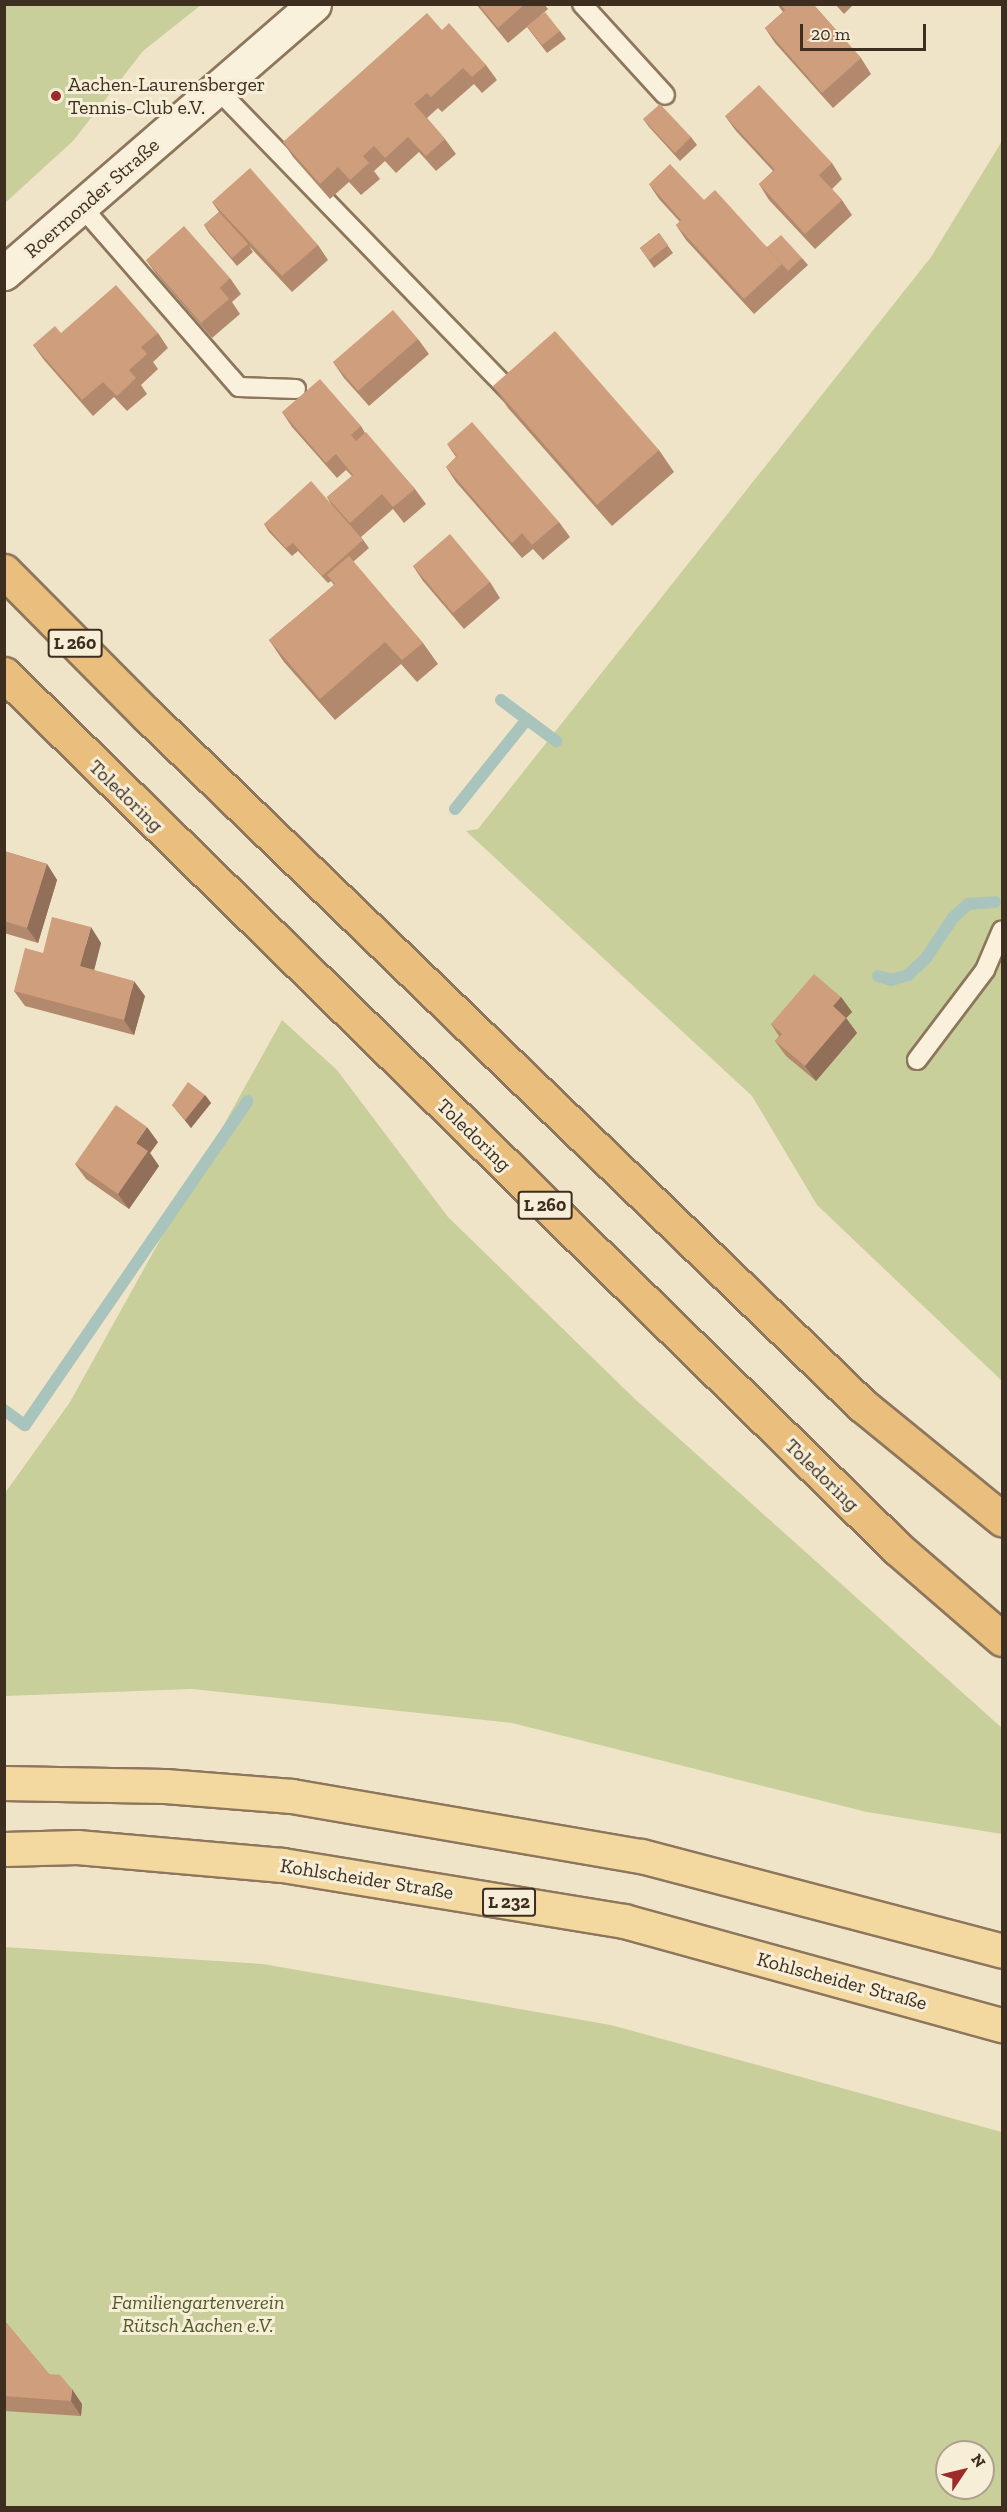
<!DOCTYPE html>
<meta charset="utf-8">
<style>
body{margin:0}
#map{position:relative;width:1007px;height:2512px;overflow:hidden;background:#f0e4c8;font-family:"Zilla Slab",serif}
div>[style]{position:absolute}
.green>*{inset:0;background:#c9cf9b}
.stream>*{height:12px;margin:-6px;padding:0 6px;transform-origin:6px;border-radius:6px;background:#a9c4bc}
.roads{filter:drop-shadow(2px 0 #8d765c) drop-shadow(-2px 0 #8d765c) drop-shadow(0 2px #8d765c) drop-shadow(0 -2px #8d765c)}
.service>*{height:18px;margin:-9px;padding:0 9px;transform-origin:9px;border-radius:9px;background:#faf1dc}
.secondary>*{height:33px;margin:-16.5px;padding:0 16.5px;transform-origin:16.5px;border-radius:16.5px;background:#faf1dc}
.primary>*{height:33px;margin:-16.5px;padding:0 16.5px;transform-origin:16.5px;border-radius:16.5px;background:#f3d9a0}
.trunk>*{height:33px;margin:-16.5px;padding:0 16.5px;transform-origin:16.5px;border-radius:16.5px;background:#eabe7c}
.wall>*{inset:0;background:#b2896c}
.shaded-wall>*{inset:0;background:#916f58}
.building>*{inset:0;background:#cf9f7d}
.dots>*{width:16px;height:16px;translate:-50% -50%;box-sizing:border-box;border:3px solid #f7eed8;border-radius:50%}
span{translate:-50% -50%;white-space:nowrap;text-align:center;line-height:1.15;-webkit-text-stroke:6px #f7eed8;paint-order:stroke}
.shield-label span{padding:2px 4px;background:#f7eed8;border:2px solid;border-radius:4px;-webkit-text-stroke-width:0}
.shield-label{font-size:18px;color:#3d2e20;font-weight:700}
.poi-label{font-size:20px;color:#3d2e20}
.left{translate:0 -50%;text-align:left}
.street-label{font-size:20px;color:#3d2e20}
.park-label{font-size:20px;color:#4d5a26;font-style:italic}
.frame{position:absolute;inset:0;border:6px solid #3d2e20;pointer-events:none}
.north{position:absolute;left:935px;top:2440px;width:60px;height:60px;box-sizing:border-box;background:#f7eed8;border:2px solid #ada18e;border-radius:50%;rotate:55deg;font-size:16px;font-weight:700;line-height:24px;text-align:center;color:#3d2e20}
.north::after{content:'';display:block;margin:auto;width:21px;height:27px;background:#9e2a2b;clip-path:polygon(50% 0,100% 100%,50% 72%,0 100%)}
.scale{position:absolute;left:800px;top:24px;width:126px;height:27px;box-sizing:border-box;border:3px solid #3d2e20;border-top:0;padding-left:8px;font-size:18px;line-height:21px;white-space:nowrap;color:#3d2e20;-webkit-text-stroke:4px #f7eed8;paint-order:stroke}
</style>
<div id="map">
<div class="green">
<i style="clip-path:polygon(4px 5px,201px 5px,143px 51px,73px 141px,5px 203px)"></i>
<i style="clip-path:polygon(1002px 141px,1002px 1381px,817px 1205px,752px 1096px,466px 831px,478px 829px,931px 257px)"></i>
<i style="clip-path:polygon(282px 1020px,337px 1070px,448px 1217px,636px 1400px,1002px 1728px,1002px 1834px,867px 1812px,512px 1723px,192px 1689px,5px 1696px,5px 1493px,70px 1402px)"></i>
<i style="clip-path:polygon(evenodd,4px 1947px,263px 1964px,611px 2025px,1002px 2132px,1002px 2507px,5px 2507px,4px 1947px,947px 2452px,983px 2452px,983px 2488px,947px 2488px,947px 2452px)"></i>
</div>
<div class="stream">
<i style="left:501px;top:700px;width:69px;rotate:36.7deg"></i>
<i style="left:455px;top:809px;width:115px;rotate:-51.3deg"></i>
<i style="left:878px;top:976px;width:14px;rotate:17deg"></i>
<i style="left:891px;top:980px;width:18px;rotate:-16deg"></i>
<i style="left:908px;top:975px;width:25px;rotate:-43deg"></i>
<i style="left:926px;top:958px;width:48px;rotate:-56deg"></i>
<i style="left:953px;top:918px;width:21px;rotate:-43deg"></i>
<i style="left:968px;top:904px;width:27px;rotate:-4deg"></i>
<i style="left:4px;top:1410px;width:26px;rotate:36deg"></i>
<i style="left:25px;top:1425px;width:393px;rotate:-55.5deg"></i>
</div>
<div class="roads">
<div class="service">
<i style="left:582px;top:4px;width:123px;rotate:47.6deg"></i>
<i style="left:218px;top:90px;width:424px;rotate:45.9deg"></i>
<i style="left:81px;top:206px;width:240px;rotate:48.9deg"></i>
<i style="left:239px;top:387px;width:57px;rotate:2deg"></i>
<i style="left:917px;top:1060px;width:113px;rotate:-52.9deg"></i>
<i style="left:985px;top:970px;width:43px;rotate:-67deg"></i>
</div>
<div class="secondary">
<i style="left:4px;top:273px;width:410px;rotate:-40.9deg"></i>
</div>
<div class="primary">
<i style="left:4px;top:1783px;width:161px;rotate:1.1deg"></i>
<i style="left:165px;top:1786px;width:127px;rotate:4.5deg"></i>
<i style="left:292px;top:1796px;width:354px;rotate:9.8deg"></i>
<i style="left:641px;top:1856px;width:373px;rotate:14.7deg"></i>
<i style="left:4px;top:1849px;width:73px;rotate:-1.6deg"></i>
<i style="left:77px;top:1847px;width:206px;rotate:5deg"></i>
<i style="left:282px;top:1865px;width:347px;rotate:9.3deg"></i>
<i style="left:624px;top:1921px;width:392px;rotate:15.4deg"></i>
</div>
<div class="trunk">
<i style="left:4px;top:571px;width:202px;rotate:45.2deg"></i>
<i style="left:146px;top:714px;width:995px;rotate:43.98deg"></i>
<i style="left:862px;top:1405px;width:181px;rotate:39.2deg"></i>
<i style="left:4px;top:674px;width:1250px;rotate:44.38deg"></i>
<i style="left:897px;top:1548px;width:139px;rotate:40.9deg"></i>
</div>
</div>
<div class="wall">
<i style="clip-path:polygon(476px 4px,544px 4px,548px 9px,540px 16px,560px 31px,566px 39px,547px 53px,527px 27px,508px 43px)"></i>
<i style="clip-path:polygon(777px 4px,813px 4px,861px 58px,871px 74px,833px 108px,775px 43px,765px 28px,783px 12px)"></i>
<i style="clip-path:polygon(835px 4px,854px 4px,844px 14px)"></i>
<i style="clip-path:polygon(442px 30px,486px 65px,497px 80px,482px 93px,474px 84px,442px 112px,438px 108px,427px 118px,445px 139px,456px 154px,436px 171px,419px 152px,396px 173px,385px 161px,374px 171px,380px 179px,361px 195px,349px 182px,330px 199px,293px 157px,283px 142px)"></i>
<i style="clip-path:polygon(725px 116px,832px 163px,842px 179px,832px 189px,842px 200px,852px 215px,815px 249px,769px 200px,759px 184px,773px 171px,736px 131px)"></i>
<i style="clip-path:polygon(643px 119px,691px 137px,697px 145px,680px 161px,649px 127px)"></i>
<i style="clip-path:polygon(649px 184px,704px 200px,767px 247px,802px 258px,808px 265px,754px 314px,686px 240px,676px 225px,680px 222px,659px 199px)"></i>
<i style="clip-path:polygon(212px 202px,318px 245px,328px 260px,292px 292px,249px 246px,253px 252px,237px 266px,209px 233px,204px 225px,219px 212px)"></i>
<i style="clip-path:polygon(659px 233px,673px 253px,654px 268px,640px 248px)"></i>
<i style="clip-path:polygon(146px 260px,230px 278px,241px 294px,232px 302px,240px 314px,212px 338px,157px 275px)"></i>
<i style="clip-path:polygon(61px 333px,158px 333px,168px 348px,153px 362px,158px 369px,141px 385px,147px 394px,127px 411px,114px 397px,93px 416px,44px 360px,33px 345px)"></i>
<i style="clip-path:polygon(418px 339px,429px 354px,369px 406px,344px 378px,333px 362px)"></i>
<i style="clip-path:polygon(493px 386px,659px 450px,674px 472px,612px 526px,508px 408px)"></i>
<i style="clip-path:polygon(282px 412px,361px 426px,365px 433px,415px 489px,426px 504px,404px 523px,393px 509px,361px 537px,369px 548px,353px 562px,423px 643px,438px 664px,417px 682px,401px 664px,335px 720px,284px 662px,269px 640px,334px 585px,331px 581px,328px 583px,298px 551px,292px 556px,269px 532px,264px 524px,331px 504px,327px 497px,352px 476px,346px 470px,337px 478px,292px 427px)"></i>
<i style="clip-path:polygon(447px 444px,559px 522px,570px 537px,543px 560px,533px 549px,522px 558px,456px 482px,446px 467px,456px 457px)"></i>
<i style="clip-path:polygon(413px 566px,490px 582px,500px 598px,464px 629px,423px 581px)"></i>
<i style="clip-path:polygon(4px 851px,47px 864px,57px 880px,38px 943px,4px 933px)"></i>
<i style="clip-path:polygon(101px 943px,94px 970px,145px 996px,134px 1035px,25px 1006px,14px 991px,43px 953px)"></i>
<i style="clip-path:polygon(841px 997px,852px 1012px,846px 1018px,857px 1033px,816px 1081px,786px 1056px,775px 1041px,779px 1036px,771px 1024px)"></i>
<i style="clip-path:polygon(205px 1095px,211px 1103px,191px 1128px,172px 1105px)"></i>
<i style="clip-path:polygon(158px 1142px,150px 1153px,159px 1166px,129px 1209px,86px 1179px,75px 1164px)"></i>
<i style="clip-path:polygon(4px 2320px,49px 2374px,82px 2404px,81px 2416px,4px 2411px)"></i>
</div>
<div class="shaded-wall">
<i style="clip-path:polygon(47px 864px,57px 880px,38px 943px,27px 928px)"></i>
<i style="clip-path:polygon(91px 927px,101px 943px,91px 982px,80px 966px)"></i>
<i style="clip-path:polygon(134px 981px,145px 996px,134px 1035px,124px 1020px)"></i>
<i style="clip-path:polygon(841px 997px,852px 1012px,846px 1018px,857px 1033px,816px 1081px,805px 1066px,833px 1006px)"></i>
<i style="clip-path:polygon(205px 1095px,211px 1103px,191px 1128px,185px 1120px)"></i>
<i style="clip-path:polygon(147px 1127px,158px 1142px,150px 1153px,159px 1166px,129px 1209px,118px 1194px,136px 1143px)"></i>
<i style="clip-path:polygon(72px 2389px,82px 2404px,81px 2416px,71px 2401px)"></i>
</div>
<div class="building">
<i style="clip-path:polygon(478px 4px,525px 4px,498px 28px)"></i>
<i style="clip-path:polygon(780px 4px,813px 4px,861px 58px,822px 93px,765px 28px,785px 10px)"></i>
<i style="clip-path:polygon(545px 12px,560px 31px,542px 45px,527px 26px)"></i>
<i style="clip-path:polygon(427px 13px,442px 30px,449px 23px,486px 65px,472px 77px,463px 68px,431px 97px,427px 93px,414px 104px,445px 139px,426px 156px,408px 137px,385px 158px,374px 146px,363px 156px,369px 163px,350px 180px,338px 167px,320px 184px,283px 142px)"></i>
<i style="clip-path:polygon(759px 85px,832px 163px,819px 175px,842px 200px,805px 234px,759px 184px,775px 170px,725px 116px)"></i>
<i style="clip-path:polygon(660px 104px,691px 137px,675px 153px,643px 119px)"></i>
<i style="clip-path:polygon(670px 164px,704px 200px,715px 190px,782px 264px,744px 299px,676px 225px,681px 220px,649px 184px)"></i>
<i style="clip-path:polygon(250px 168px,318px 245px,282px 276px,212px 202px)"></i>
<i style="clip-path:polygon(219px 212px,248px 244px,232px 258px,204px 225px)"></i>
<i style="clip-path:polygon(184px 226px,230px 278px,220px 288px,229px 299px,201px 323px,146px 260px)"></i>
<i style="clip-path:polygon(659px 233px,668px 245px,649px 260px,640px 248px)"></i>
<i style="clip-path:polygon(781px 235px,802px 258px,788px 271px,782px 264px,767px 247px)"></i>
<i style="clip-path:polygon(116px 285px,158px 333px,141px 347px,147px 354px,129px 370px,136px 378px,117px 396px,103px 382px,82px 400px,33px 345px,55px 326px,61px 333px)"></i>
<i style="clip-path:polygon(393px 310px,418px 339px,358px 391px,333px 362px)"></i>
<i style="clip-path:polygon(555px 331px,659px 450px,597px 505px,493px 386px)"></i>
<i style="clip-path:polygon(320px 379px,361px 426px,351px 435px,356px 441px,366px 432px,415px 489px,393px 507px,382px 494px,350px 523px,327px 497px,353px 475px,336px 454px,326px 463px,282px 412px)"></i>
<i style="clip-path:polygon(472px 422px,559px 522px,532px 545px,522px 533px,512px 543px,446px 467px,457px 456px,447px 444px)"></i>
<i style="clip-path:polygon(311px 481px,363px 540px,322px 576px,293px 543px,286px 548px,264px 524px)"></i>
<i style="clip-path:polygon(450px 534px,490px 582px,453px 613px,413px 566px)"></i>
<i style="clip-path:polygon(349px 556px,423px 643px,402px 660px,385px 642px,320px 699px,269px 640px,335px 584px,327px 575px)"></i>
<i style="clip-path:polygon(4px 851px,47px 864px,27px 928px,4px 921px)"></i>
<i style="clip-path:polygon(52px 917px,91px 927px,80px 966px,134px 981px,124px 1020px,14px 991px,25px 948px,43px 953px)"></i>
<i style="clip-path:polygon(814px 974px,841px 997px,833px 1006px,846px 1018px,805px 1066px,775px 1041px,782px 1034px,771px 1024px)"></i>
<i style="clip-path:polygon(188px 1082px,205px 1095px,185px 1120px,172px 1105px)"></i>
<i style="clip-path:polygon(116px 1105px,147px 1127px,136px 1143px,148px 1151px,118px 1194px,75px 1164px)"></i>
<i style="clip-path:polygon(4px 2320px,49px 2374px,60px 2375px,72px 2389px,71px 2401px,4px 2396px)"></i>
</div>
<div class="dots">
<i style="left:56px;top:96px;background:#9e2a2b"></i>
</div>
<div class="shield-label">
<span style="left:75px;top:643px">L 260</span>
<span style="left:545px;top:1205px">L 260</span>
<span style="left:509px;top:1902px">L 232</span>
</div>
<div class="poi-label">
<span class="left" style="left:68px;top:96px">Aachen-Laurensberger<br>Tennis-Club e.V.</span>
</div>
<div class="street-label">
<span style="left:92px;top:198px;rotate:-41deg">Roermonder Straße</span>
<span style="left:126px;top:796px;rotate:44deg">Toledoring</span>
<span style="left:474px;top:1135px;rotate:44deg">Toledoring</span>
<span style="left:822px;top:1475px;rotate:44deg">Toledoring</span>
<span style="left:367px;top:1879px;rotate:9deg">Kohlscheider Straße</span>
<span style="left:842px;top:1981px;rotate:15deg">Kohlscheider Straße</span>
</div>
<div class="park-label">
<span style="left:198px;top:2314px">Familiengartenverein<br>Rütsch Aachen e.V.</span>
</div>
<div class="frame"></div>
<div class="north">N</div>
<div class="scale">20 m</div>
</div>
